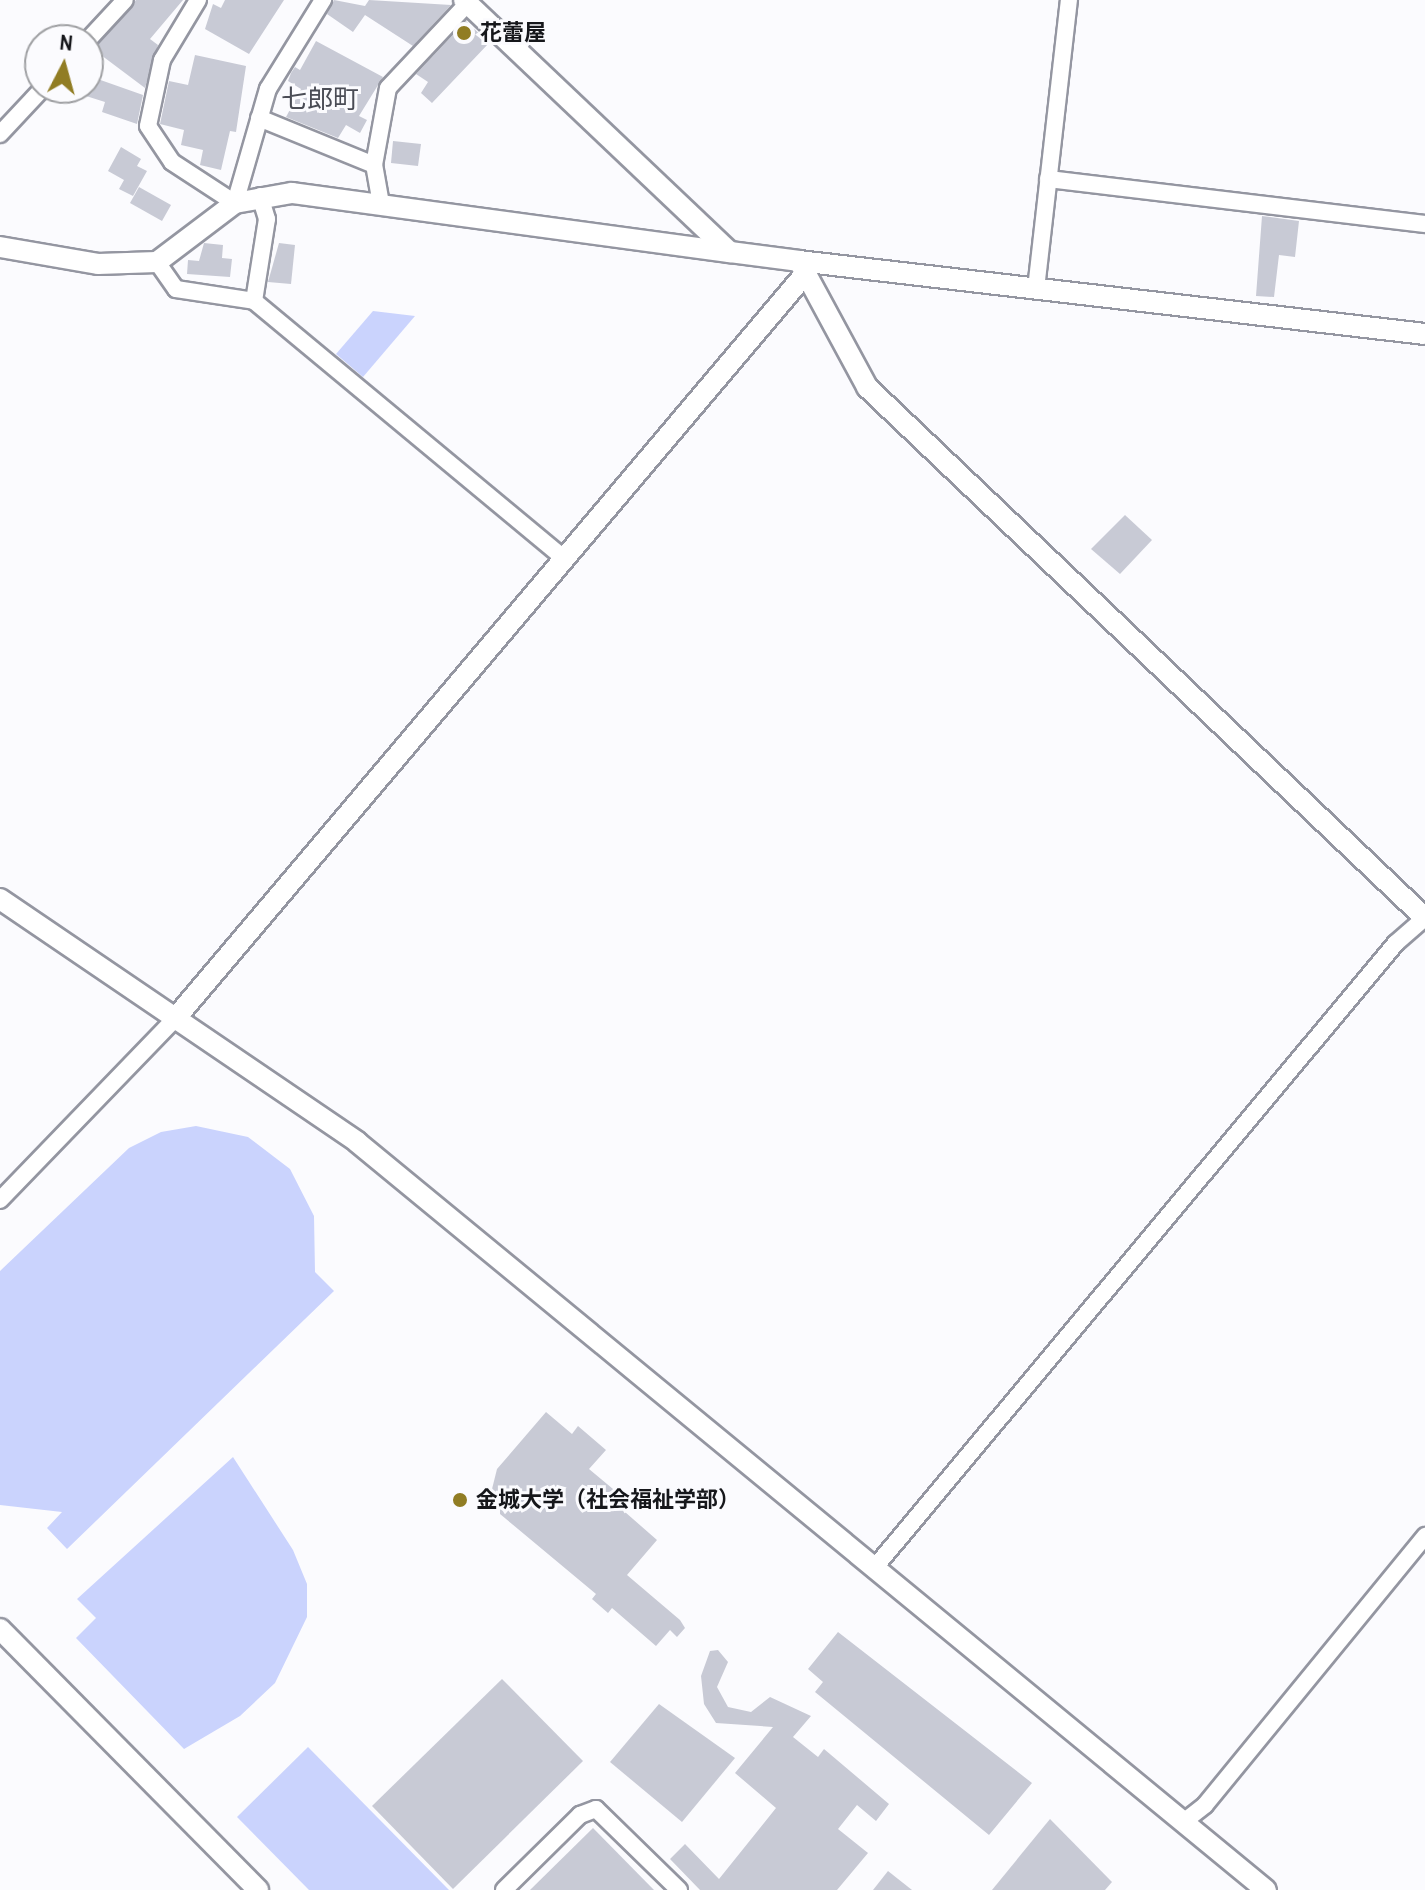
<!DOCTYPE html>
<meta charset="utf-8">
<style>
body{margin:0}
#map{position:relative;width:1425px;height:1890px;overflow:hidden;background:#fbfbfe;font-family:"Archivo Narrow","Noto Sans JP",sans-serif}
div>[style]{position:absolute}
.green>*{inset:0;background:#cad3fd}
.building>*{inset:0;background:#c8cad5}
.roads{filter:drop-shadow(2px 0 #9496a1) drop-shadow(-2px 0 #9496a1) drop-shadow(0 2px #9496a1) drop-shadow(0 -2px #9496a1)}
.minor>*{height:16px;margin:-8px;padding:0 8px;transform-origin:8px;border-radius:8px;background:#fff}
.tertiary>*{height:20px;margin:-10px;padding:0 10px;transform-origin:10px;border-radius:10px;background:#fff}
.dots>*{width:22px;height:22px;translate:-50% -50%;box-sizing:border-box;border:4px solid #fbfbfe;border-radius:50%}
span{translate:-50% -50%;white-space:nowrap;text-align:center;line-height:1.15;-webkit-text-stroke:6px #fbfbfe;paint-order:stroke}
.poi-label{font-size:22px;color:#16171b;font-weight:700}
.left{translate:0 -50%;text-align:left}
.quarter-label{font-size:26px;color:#4a4c55}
.north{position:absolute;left:24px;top:24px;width:80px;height:80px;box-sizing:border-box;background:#fbfbfe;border:2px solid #9fa0a3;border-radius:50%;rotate:6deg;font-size:22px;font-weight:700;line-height:32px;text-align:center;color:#16171b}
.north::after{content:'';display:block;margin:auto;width:28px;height:36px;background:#917d24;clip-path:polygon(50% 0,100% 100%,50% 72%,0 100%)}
</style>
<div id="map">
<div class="green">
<i style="clip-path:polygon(373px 311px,415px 316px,363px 377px,336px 354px)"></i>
<i style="clip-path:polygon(196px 1126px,248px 1137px,290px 1169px,314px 1216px,315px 1272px,334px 1291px,67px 1549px,47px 1528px,62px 1512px,0 1505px,0 1271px,129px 1148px,161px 1132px)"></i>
<i style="clip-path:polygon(233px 1457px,293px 1550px,307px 1584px,307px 1617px,275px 1683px,240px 1716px,184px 1749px,76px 1638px,96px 1618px,77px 1599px)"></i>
<i style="clip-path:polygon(308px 1747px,449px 1890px,309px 1890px,237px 1817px)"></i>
</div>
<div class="building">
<i style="clip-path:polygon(136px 0,183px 0,150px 39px,158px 45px,145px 88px,93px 49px)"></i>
<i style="clip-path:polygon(225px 0,284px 0,249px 54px,205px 29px,213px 4px,221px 8px)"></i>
<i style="clip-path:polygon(334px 0,365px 6px,369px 0,451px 5px,413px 46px,365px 15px,353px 32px,327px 14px)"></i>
<i style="clip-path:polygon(466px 21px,489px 43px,432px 103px,421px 93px,428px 82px,416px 74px)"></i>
<i style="clip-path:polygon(316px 41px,383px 77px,359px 116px,367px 120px,360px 133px,346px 125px,338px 138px,286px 117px,301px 89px,288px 81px,291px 73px,295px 67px,300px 70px)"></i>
<i style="clip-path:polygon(195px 55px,246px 66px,236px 132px,230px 131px,221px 170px,200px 165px,203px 150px,181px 145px,184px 130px,160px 124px,169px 81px,188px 85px)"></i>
<i style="clip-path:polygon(92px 77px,143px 95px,137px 124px,102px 112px,105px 102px,86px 96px)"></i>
<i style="clip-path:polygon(393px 141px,421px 144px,418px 166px,391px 163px)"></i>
<i style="clip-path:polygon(121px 147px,141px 159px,137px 166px,147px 171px,133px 196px,119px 189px,124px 180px,108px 171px)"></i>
<i style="clip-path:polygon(139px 187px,171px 205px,162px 221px,130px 203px)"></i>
<i style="clip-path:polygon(1262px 216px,1299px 221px,1295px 257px,1279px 255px,1274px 297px,1256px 296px)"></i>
<i style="clip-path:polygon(204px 243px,223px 245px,222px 258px,232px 259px,230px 277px,187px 274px,188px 260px,199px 261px)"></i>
<i style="clip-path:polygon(279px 243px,295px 245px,291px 284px,268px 282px)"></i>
<i style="clip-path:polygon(1125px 515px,1152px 540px,1120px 574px,1091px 549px)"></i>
<i style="clip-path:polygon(546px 1412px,572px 1434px,578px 1426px,606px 1450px,589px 1469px,631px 1504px,625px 1512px,657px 1540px,627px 1575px,680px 1620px,685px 1628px,677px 1637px,670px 1630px,656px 1646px,612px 1608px,608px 1613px,592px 1599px,596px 1594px,500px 1514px,500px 1502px,490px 1497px,497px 1469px)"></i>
<i style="clip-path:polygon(838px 1632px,1032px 1783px,989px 1835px,815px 1692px,823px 1682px,808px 1669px)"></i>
<i style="clip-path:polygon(718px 1650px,728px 1662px,717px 1687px,728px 1707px,751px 1712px,770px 1697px,811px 1716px,793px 1737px,818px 1757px,824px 1749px,889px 1804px,876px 1821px,857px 1805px,838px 1829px,868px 1853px,837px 1890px,700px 1890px,670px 1859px,685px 1844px,719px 1879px,776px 1808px,735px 1773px,773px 1727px,716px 1723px,704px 1704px,701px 1676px,710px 1651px)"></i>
<i style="clip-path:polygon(502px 1679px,583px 1761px,453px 1889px,372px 1806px)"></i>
<i style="clip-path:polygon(659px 1704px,735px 1758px,682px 1822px,610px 1762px)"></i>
<i style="clip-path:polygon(1050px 1819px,1112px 1882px,1105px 1890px,992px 1890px)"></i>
<i style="clip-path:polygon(593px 1828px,654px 1890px,530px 1890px)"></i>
<i style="clip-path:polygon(888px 1871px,912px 1890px,873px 1890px)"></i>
</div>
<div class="roads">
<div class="minor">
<i style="left:198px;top:0;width:70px;rotate:121deg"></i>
<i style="left:162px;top:60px;width:67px;rotate:102deg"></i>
<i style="left:148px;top:126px;width:43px;rotate:56.3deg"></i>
<i style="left:172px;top:162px;width:75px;rotate:33.1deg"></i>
<i style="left:235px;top:203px;width:119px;rotate:-73.9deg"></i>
<i style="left:268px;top:89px;width:105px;rotate:-58.3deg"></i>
<i style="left:88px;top:40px;width:54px;rotate:-47.2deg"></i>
<i style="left:259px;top:118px;width:124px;rotate:22.2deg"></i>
<i style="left:0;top:134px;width:63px;rotate:-46.9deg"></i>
<i style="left:1048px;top:179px;width:380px;rotate:6.8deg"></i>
<i style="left:381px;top:204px;width:40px;rotate:-100deg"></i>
<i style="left:374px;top:165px;width:78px;rotate:-79.7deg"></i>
<i style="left:388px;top:88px;width:117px;rotate:-46.7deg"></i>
<i style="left:157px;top:262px;width:33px;rotate:55deg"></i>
<i style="left:176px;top:289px;width:79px;rotate:8.7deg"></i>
<i style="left:254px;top:301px;width:404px;rotate:39.7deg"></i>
<i style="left:1036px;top:289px;width:291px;rotate:-83.5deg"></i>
<i style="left:254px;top:301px;width:83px;rotate:-81deg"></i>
<i style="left:267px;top:219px;width:24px;rotate:-107deg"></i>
<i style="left:0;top:1200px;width:250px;rotate:-46deg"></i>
<i style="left:876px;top:1566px;width:811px;rotate:-50.15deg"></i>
<i style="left:1396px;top:943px;width:38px;rotate:-41deg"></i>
<i style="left:1186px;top:1820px;width:24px;rotate:-38deg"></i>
<i style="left:1205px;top:1805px;width:348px;rotate:-50.7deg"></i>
<i style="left:504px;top:1890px;width:107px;rotate:-44.6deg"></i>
<i style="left:580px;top:1815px;width:17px;rotate:-21deg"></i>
<i style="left:596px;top:1809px;width:116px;rotate:44.3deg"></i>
</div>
<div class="tertiary">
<i style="left:464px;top:0;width:366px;rotate:43.5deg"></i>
<i style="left:730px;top:252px;width:70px;rotate:7.4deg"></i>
<i style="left:799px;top:261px;width:143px;rotate:61.6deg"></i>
<i style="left:867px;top:387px;width:770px;rotate:43.58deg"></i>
<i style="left:0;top:247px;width:99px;rotate:9.8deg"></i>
<i style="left:98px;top:264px;width:59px;rotate:-1.9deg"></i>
<i style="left:157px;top:262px;width:98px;rotate:-37.1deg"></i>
<i style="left:235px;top:203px;width:58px;rotate:-10deg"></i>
<i style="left:292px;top:193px;width:442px;rotate:7.7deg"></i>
<i style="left:799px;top:261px;width:630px;rotate:6.65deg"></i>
<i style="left:0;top:899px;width:432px;rotate:34.2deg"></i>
<i style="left:357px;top:1142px;width:1177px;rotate:39.45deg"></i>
<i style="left:174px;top:1020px;width:978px;rotate:-49.77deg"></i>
<i style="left:0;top:1629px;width:367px;rotate:45.3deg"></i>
</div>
</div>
<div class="dots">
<i style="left:464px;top:33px;background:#917d24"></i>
<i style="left:460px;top:1500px;background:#917d24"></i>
</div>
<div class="poi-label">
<span class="left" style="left:480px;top:33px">花蕾屋</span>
<span class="left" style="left:476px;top:1500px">金城大学（社会福祉学部）</span>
</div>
<div class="quarter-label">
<span style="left:320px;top:99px">七郎町</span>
</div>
<div class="north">N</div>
</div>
